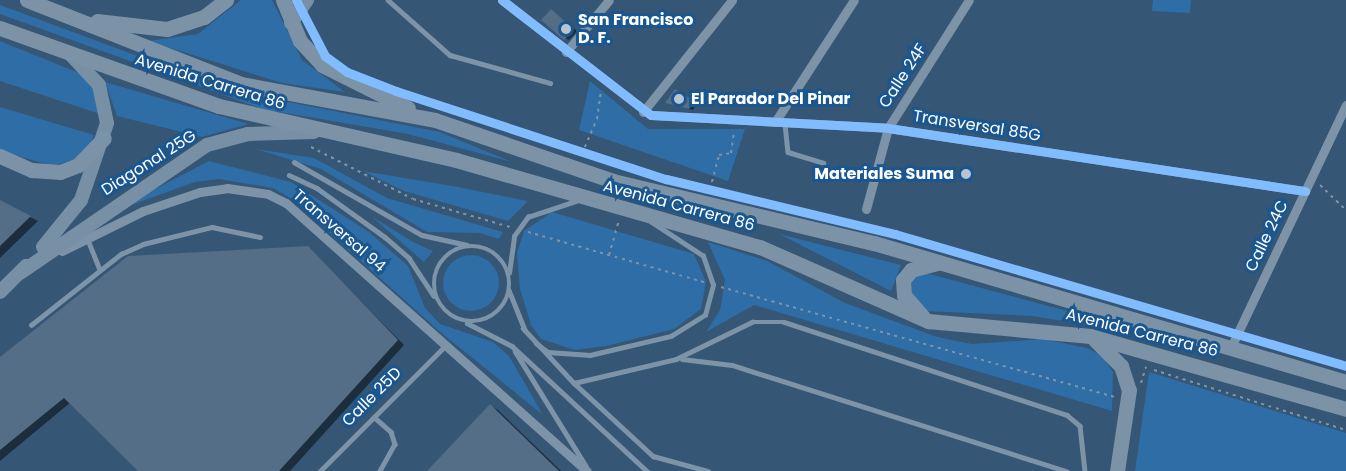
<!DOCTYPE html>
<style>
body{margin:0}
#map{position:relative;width:1346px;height:471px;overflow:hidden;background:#355675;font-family:Poppins,sans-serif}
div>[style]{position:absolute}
.green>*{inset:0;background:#2e6da6}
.round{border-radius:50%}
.shadow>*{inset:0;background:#0007}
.building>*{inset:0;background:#536e86}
.path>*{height:2px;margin-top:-1px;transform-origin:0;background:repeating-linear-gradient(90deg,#7d94a8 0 3px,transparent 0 7.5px)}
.lane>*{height:4.5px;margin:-2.25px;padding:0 2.25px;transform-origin:2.25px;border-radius:2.25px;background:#7d94a8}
.lane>.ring{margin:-2.25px;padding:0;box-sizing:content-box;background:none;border:4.5px solid #7d94a8;border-radius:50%}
.street>*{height:9px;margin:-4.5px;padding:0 4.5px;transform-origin:4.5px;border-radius:4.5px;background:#7d94a8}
.secondary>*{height:14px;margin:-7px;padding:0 7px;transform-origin:7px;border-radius:7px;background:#7890a5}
.primary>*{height:15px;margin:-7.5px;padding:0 7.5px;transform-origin:7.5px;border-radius:7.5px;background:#7c92a7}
.cycleway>*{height:9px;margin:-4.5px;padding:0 4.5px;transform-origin:4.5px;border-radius:4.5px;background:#80bcff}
.dots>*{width:16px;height:16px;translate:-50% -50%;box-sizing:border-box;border:3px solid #1a5790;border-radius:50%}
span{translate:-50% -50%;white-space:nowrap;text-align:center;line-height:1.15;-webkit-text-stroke:6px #1a5790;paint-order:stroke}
.poi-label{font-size:16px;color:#fff;font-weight:700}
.left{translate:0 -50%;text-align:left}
.right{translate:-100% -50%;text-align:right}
.street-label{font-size:16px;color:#fff}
</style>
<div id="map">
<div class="green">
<i style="clip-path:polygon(241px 0,272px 0,302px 60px,345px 92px,282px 83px,148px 41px,198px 34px)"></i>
<i style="clip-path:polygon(1153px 0,1191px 0,1190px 13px,1152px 11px)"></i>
<i style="clip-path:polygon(0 5px,232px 91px,440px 132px,512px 162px,408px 134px,262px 109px,0 14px)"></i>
<i style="clip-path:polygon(0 41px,79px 73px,95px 91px,100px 114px,0 81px)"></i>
<i style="clip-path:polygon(590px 81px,648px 129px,745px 129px,728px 181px,579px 130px)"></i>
<i style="clip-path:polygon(105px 82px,248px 124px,202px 137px,117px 116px)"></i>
<i style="clip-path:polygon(0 107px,94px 135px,91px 144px,78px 158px,53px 166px,0 151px)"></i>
<i style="clip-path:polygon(256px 149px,314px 158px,387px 198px,503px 232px,499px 239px,480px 233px,427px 232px,321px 169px)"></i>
<i style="clip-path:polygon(209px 161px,291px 182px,369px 232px,408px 266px,425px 308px,440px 324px,493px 342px,509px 356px,543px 415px,439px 331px,292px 199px,273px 188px,219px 179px,195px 182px,109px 213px)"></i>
<i style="clip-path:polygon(363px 171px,458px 187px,528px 201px,508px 221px,404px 191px)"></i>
<i style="clip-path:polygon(552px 212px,694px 254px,706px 282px,701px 309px,674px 329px,606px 346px,575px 350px,541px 339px,531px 325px,520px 289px,517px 253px,524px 231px)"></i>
<i style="clip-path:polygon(371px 216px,415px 243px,433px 251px,424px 262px)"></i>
<i style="clip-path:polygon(779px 234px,901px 265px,891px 291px)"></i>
<i style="clip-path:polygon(708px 242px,767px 261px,845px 303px,937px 337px,972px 344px,1043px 339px,1087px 348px,1102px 356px,1113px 372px,1112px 411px,754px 305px,706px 332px,720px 310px,725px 280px)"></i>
<i class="round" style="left:443px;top:255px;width:56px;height:56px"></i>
<i style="clip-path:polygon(922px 272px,1093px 318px,1091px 326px,1033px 316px,926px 311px,911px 297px,909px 280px)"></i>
<i style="clip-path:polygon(1149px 372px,1346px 433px,1346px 471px,1135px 471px)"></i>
</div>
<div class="shadow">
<i style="clip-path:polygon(555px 13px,577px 31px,569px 40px,565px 38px)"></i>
<i style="clip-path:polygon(675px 91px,697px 104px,693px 110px,667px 103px)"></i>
<i style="clip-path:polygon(0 202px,38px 221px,0 258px)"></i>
<i style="clip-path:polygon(308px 248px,404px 345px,290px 471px,140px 471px,71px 402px,0 461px,0 359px)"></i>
<i style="clip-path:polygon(490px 406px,498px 410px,561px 471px,429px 471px)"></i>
</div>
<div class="building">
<i style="clip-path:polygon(551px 9px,574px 29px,564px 40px,541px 20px)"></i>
<i style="clip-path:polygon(675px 89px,694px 101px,689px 109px,665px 103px)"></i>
<i style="clip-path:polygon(0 200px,31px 216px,0 246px)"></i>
<i style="clip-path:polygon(308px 246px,398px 340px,279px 471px,138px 471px,64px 398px,0 450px,0 357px,128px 256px)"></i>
<i style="clip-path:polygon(490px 404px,559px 471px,427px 471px)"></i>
</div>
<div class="path">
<i style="left:311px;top:147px;width:114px;rotate:27deg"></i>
<i style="left:413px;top:199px;width:101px;rotate:16.1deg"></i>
<i style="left:582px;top:154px;width:38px;rotate:-67deg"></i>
<i style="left:597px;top:119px;width:30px;rotate:-82deg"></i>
<i style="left:1320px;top:185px;width:36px;rotate:44deg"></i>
<i style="left:710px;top:189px;width:35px;rotate:-75deg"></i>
<i style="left:719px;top:155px;width:12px;rotate:-9deg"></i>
<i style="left:731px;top:153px;width:22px;rotate:-82deg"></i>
<i style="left:528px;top:232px;width:183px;rotate:15.9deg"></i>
<i style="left:609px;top:255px;width:36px;rotate:-74deg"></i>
<i style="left:721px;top:287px;width:408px;rotate:15.6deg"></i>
<i style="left:1154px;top:370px;width:201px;rotate:17.4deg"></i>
<i style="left:1141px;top:383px;width:17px;rotate:-73deg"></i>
</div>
<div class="lane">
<i style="left:388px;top:0;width:83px;rotate:41.6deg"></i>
<i style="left:450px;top:55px;width:104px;rotate:15.6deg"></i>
<i style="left:785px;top:124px;width:28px;rotate:84deg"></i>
<i style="left:788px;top:152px;width:37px;rotate:17deg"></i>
<i style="left:294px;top:162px;width:147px;rotate:29.7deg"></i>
<i style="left:422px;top:235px;width:46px;rotate:12.5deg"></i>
<i style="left:289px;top:175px;width:31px;rotate:25deg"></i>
<i style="left:317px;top:188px;width:84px;rotate:35.8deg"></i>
<i style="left:385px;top:237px;width:32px;rotate:41deg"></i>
<i style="left:409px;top:258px;width:45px;rotate:56.7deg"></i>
<i style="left:88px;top:240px;width:32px;rotate:68deg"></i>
<i class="ring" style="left:434px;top:246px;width:71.5px;height:71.5px"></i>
<i style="left:509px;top:273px;width:37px;rotate:-82deg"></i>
<i style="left:514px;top:236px;width:24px;rotate:-54deg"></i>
<i style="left:528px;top:217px;width:51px;rotate:-18.4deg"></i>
<i style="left:509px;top:290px;width:43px;rotate:68.2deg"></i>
<i style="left:467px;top:323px;width:51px;rotate:27.1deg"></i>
<i style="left:512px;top:346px;width:184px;rotate:42.8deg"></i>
<i style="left:31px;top:325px;width:115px;rotate:-38.3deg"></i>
<i style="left:121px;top:254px;width:24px;rotate:-24deg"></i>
<i style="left:143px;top:244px;width:71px;rotate:-13.8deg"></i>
<i style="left:212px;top:227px;width:49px;rotate:11.8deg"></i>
<i style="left:523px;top:328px;width:75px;rotate:47.2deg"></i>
<i style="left:574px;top:383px;width:105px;rotate:-13.2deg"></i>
<i style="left:676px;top:359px;width:85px;rotate:-26deg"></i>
<i style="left:752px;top:322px;width:32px"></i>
<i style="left:784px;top:322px;width:298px;rotate:18.2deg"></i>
<i style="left:1067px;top:415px;width:17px;rotate:40deg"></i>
<i style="left:1080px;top:426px;width:45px;rotate:83.7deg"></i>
<i style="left:536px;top:343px;width:15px;rotate:37deg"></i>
<i style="left:548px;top:352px;width:42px;rotate:4.1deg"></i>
<i style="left:590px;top:355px;width:83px;rotate:-13.2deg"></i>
<i style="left:671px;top:336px;width:40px;rotate:-32deg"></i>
<i style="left:705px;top:315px;width:31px;rotate:-75deg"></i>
<i style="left:713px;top:285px;width:31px;rotate:-109deg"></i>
<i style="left:703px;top:256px;width:62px;rotate:-146.8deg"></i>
<i style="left:515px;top:351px;width:135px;rotate:58.3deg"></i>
<i style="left:682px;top:359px;width:50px;rotate:6.8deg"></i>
<i style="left:732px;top:365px;width:351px;rotate:17.6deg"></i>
<i style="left:574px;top:383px;width:108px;rotate:42.7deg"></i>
<i style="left:653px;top:456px;width:57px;rotate:15.3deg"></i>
<i style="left:374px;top:417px;width:23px;rotate:41deg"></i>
<i style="left:391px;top:432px;width:13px;rotate:72deg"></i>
<i style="left:395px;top:444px;width:31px;rotate:119deg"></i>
<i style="left:320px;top:471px;width:178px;rotate:-45deg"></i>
</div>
<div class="street">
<i style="left:502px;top:0;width:188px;rotate:37.7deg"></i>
<i style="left:651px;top:115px;width:237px;rotate:3.1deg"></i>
<i style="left:888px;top:128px;width:422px;rotate:8.6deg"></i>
<i style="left:566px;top:52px;width:67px;rotate:-50.4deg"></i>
<i style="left:643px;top:112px;width:143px;rotate:-51.5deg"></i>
<i style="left:775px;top:122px;width:145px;rotate:-57.1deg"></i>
<i style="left:866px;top:209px;width:84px;rotate:-74.8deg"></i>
<i style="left:888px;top:128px;width:151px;rotate:-57.7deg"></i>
<i style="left:62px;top:251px;width:90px;rotate:-26.3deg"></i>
<i style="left:143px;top:211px;width:60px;rotate:-18.4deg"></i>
<i style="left:200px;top:192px;width:27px;rotate:-8deg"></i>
<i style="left:227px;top:188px;width:41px;rotate:8.3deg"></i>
<i style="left:268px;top:194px;width:20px;rotate:27deg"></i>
<i style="left:286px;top:203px;width:403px;rotate:41.7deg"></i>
<i style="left:1231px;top:347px;width:268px;rotate:-64.6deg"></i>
</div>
<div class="secondary">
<i style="left:291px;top:23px;width:28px;rotate:-55deg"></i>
<i style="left:43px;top:247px;width:60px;rotate:-51deg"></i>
<i style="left:81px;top:200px;width:81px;rotate:-71.3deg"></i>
<i style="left:107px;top:123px;width:39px;rotate:-102deg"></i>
<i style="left:99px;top:85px;width:41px;rotate:-133deg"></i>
<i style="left:20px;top:273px;width:227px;rotate:-34.4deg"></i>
<i style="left:207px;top:145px;width:42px;rotate:-15deg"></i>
<i style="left:248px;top:134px;width:66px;rotate:-1.7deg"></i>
<i style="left:0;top:292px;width:37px;rotate:-45deg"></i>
</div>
<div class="primary">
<i style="left:27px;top:0;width:230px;rotate:21.4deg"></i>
<i style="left:241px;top:84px;width:197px;rotate:10.5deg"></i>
<i style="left:435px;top:120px;width:188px;rotate:18.9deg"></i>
<i style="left:613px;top:181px;width:268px;rotate:13.4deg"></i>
<i style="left:874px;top:243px;width:492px;rotate:16.4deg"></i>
<i style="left:283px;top:0;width:44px;rotate:67.5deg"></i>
<i style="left:300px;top:41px;width:33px;rotate:47deg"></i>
<i style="left:322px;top:65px;width:96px;rotate:26.6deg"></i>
<i style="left:97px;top:21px;width:70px;rotate:6.5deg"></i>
<i style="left:167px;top:29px;width:39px;rotate:-18deg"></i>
<i style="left:204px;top:17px;width:28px;rotate:-38deg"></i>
<i style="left:0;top:28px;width:232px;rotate:19.6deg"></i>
<i style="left:219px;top:106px;width:243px;rotate:12.8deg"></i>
<i style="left:456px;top:160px;width:316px;rotate:16deg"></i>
<i style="left:760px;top:247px;width:184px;rotate:23.8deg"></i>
<i style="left:928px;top:321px;width:163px;rotate:5.3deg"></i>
<i style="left:1090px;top:336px;width:266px;rotate:15.9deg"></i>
<i style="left:0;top:156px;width:35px;rotate:24deg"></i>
<i style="left:32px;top:170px;width:28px;rotate:4deg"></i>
<i style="left:60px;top:172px;width:19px;rotate:-21deg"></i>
<i style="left:78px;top:165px;width:37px;rotate:-46deg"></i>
<i style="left:923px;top:317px;width:29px;rotate:-131deg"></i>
<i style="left:904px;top:295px;width:15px;rotate:-94deg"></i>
<i style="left:903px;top:280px;width:13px;rotate:-51deg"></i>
<i style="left:911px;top:270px;width:27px;rotate:-15deg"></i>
<i style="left:1095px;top:340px;width:37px;rotate:45deg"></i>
<i style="left:1121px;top:366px;width:25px;rotate:72deg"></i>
<i style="left:1129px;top:390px;width:82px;rotate:98.4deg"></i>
</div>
<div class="cycleway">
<i style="left:296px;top:0;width:63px;rotate:62.6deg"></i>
<i style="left:325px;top:56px;width:27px;rotate:36deg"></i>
<i style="left:347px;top:72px;width:53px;rotate:21.2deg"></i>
<i style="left:396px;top:91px;width:284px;rotate:18.1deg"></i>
<i style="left:666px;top:179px;width:236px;rotate:13.5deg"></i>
<i style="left:895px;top:234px;width:470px;rotate:16.3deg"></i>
<i style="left:502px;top:0;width:188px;rotate:37.7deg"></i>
<i style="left:651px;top:115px;width:237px;rotate:3.1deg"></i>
<i style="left:888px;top:128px;width:422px;rotate:8.6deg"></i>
</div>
<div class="dots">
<i style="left:566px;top:29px;background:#b8c4cf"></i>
<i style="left:679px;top:99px;background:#b8c4cf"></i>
<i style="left:966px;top:174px;background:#b8c4cf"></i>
</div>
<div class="poi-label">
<span class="left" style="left:578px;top:29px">San Francisco<br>D. F.</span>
<span class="left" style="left:691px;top:99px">El Parador Del Pinar</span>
<span class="right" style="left:954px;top:174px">Materiales Suma</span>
</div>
<div class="street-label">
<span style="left:903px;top:76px;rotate:-57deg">Calle 24F</span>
<span style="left:210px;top:82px;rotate:17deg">Avenida Carrera 86</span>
<span style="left:977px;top:126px;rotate:9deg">Transversal 85G</span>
<span style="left:149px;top:163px;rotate:-32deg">Diagonal 25G</span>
<span style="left:679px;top:206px;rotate:15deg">Avenida Carrera 86</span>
<span style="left:339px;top:231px;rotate:41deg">Transversal 94</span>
<span style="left:1267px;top:236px;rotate:-64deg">Calle 24C</span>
<span style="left:1142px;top:333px;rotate:14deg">Avenida Carrera 86</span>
<span style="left:372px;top:397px;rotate:-45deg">Calle 25D</span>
</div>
</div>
